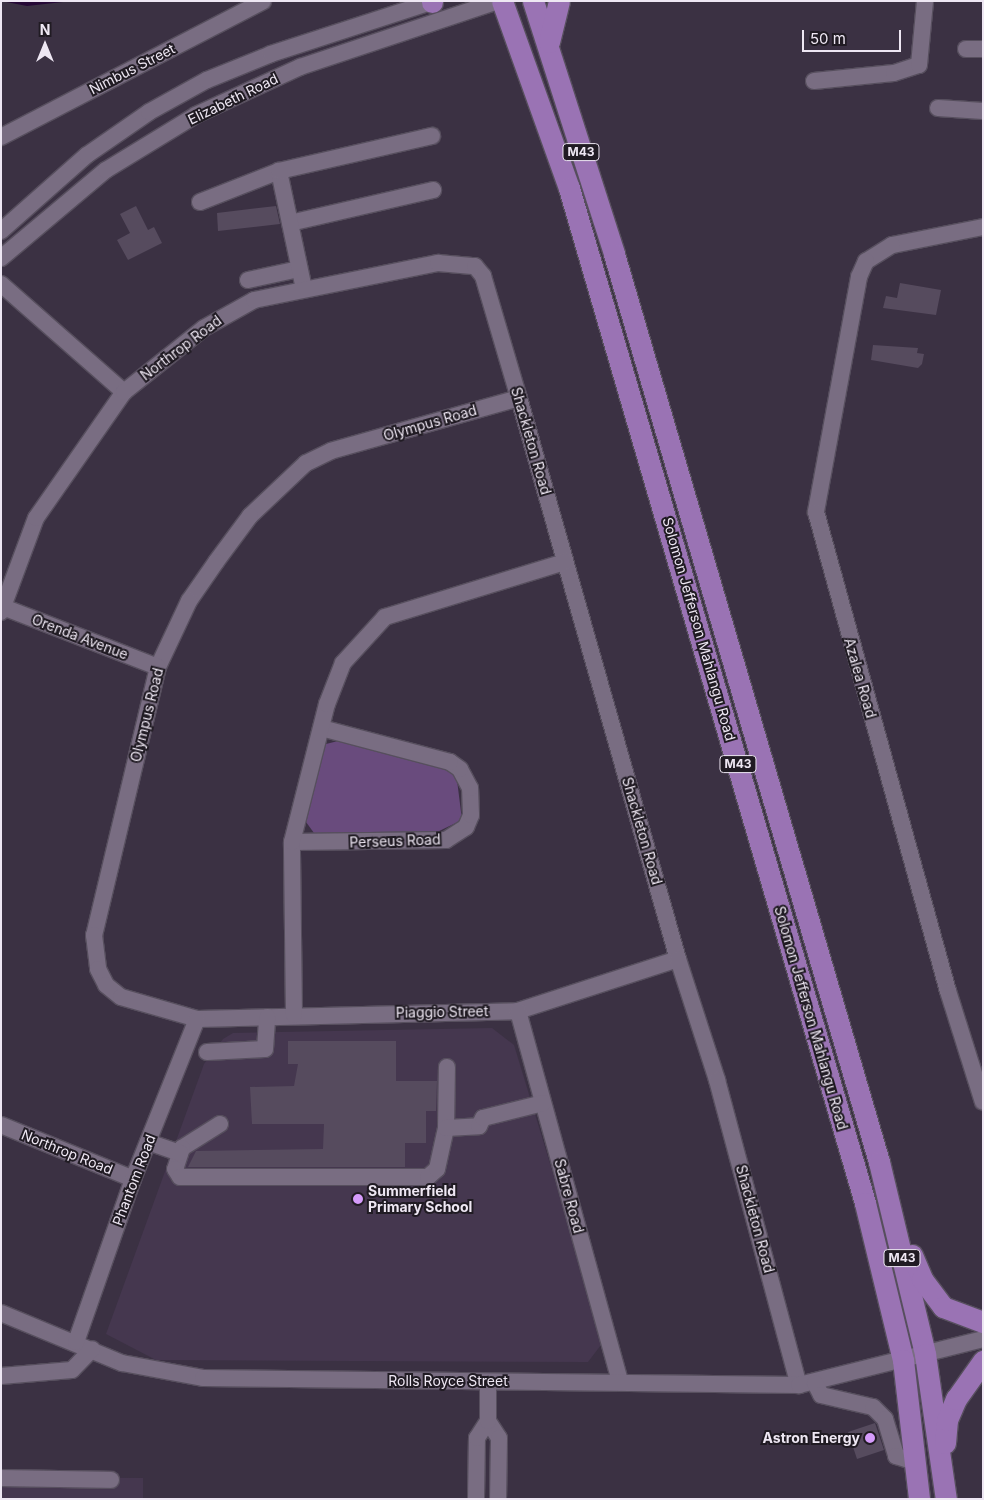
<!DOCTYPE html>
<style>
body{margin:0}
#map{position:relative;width:984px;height:1500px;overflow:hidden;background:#3b3143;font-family:Inter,sans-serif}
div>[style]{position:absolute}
.built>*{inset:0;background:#45374f}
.green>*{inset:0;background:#694b7d}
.water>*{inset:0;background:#260836}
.building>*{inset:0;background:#564b5e}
.roads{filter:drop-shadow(1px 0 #574f5e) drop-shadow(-1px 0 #574f5e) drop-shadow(0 1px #574f5e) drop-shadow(0 -1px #574f5e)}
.minor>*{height:16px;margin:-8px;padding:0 8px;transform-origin:8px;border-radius:8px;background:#796d82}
.major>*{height:21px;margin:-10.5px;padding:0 10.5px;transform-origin:10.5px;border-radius:10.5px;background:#9a73b4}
.dots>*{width:14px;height:14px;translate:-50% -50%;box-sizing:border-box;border:2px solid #201b23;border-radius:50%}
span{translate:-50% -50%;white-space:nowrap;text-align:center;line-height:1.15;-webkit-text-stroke:4px #201b23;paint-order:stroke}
.shield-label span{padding:1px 4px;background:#201b23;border:1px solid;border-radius:4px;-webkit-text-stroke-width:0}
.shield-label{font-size:12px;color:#eee7f3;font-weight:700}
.street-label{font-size:14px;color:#eee7f3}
.poi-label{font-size:14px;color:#eee7f3;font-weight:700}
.left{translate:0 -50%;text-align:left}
.right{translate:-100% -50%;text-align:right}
.frame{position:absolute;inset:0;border:2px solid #eee7f3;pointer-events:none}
.north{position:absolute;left:20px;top:20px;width:50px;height:50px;-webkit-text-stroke:4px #201b23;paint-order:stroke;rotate:0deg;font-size:14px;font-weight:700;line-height:20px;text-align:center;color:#eee7f3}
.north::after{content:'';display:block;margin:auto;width:18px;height:22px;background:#eee7f3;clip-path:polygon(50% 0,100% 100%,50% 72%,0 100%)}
.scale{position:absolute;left:802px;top:30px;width:99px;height:22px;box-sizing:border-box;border:2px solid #eee7f3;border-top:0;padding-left:6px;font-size:15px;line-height:18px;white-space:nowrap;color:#eee7f3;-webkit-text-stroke:4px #201b23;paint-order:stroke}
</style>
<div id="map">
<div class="built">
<i style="clip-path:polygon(492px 1028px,514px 1045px,604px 1341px,588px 1362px,156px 1360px,106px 1334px,204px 1064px,223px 1039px,233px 1033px)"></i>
<i style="clip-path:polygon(1px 1477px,143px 1478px,143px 1499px,1px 1499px)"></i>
</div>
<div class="green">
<i style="clip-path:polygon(342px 740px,450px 770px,457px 780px,462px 820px,435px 833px,314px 833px,306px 822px,321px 750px,326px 744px)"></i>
</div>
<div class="water">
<i style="clip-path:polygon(1px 1px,72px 1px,27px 6px)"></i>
</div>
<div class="building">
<i style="clip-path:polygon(136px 206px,148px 230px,154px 227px,162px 243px,128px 260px,117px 240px,130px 233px,120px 214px)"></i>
<i style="clip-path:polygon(276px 206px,280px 224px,218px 231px,217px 213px)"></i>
<i style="clip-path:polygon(900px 283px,941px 290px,936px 315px,883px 308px,886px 296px,897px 298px)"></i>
<i style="clip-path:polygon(873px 345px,918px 348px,917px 353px,924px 354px,922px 364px,918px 368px,871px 360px)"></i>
<i style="clip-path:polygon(288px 1041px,396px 1041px,396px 1081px,437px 1081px,436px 1111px,426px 1111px,426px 1143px,405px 1143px,405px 1167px,188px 1167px,196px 1151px,323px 1149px,324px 1124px,252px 1124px,250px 1087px,294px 1086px,298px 1064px,288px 1064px)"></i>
<i style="clip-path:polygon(875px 1423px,884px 1450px,857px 1459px,848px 1432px)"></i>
</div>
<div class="roads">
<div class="minor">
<i style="left:966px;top:49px;width:17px"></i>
<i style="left:814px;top:81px;width:80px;rotate:-5.7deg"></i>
<i style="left:894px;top:73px;width:26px;rotate:-18deg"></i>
<i style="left:919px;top:65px;width:64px;rotate:-84.6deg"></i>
<i style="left:938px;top:108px;width:45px;rotate:3.8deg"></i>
<i style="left:1px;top:137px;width:295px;rotate:-27.4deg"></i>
<i style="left:200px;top:202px;width:85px;rotate:-21.4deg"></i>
<i style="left:290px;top:223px;width:147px;rotate:-13deg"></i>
<i style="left:983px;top:227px;width:93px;rotate:168.8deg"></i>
<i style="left:892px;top:245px;width:31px;rotate:148deg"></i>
<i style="left:866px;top:261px;width:17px;rotate:114deg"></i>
<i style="left:859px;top:277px;width:239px;rotate:100.4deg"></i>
<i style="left:816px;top:512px;width:497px;rotate:74.6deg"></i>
<i style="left:948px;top:991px;width:116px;rotate:72.5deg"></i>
<i style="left:1px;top:231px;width:115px;rotate:-41.5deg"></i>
<i style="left:87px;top:155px;width:75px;rotate:-34.7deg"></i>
<i style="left:149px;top:112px;width:66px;rotate:-28.9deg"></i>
<i style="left:207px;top:80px;width:69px;rotate:-22.1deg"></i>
<i style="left:271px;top:54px;width:171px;rotate:-18deg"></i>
<i style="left:1px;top:258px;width:137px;rotate:-40deg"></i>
<i style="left:106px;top:170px;width:105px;rotate:-31.4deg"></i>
<i style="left:196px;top:115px;width:115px;rotate:-24.8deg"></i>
<i style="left:300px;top:67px;width:209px;rotate:-18.4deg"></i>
<i style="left:248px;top:280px;width:52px;rotate:-12.2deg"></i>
<i style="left:1px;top:284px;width:164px;rotate:41.3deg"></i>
<i style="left:304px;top:289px;width:121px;rotate:-102deg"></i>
<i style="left:279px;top:171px;width:157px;rotate:-12.9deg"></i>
<i style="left:519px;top:398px;width:195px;rotate:164.3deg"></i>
<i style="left:331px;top:451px;width:28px;rotate:154deg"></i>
<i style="left:306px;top:463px;width:77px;rotate:136.6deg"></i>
<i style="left:250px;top:516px;width:57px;rotate:126.5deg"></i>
<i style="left:216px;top:562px;width:47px;rotate:124.7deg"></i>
<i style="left:189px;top:601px;width:73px;rotate:115.2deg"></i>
<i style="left:158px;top:667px;width:276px;rotate:103.4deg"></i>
<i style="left:94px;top:935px;width:34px;rotate:83deg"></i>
<i style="left:98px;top:969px;width:18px;rotate:63deg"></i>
<i style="left:106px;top:985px;width:19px;rotate:39deg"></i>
<i style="left:121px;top:997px;width:79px;rotate:16.1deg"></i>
<i style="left:197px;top:1019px;width:321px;rotate:-1.4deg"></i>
<i style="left:518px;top:1011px;width:168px;rotate:-18deg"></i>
<i style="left:3px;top:607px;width:166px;rotate:21.2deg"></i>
<i style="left:1px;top:612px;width:100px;rotate:-69.6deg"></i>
<i style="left:36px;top:518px;width:154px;rotate:-55.1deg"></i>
<i style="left:124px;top:392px;width:102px;rotate:-38.7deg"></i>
<i style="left:204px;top:328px;width:57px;rotate:-29.2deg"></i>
<i style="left:254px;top:300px;width:188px;rotate:-11.4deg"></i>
<i style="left:438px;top:263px;width:37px;rotate:5deg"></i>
<i style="left:475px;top:266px;width:13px;rotate:51deg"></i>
<i style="left:483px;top:276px;width:127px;rotate:73.6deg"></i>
<i style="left:519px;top:398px;width:583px;rotate:74.18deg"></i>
<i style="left:678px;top:959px;width:127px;rotate:72.1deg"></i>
<i style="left:717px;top:1080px;width:316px;rotate:75deg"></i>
<i style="left:292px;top:842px;width:154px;rotate:-0.7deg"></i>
<i style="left:446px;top:840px;width:24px;rotate:-33deg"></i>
<i style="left:466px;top:827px;width:13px;rotate:-67deg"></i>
<i style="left:471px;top:815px;width:27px;rotate:-92deg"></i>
<i style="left:470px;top:788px;width:21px;rotate:-118deg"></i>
<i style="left:460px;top:769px;width:12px;rotate:-145deg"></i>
<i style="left:450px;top:762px;width:133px;rotate:-165.2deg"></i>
<i style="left:518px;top:1011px;width:385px;rotate:74.6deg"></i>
<i style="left:294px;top:1015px;width:173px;rotate:-90.7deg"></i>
<i style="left:292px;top:842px;width:142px;rotate:-75.8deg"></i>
<i style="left:327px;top:704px;width:44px;rotate:-68.7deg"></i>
<i style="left:343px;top:663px;width:62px;rotate:-47.6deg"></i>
<i style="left:385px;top:617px;width:188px;rotate:-17deg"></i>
<i style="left:207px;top:1052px;width:58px;rotate:-3deg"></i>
<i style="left:265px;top:1049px;width:32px;rotate:-86deg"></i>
<i style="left:220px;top:1124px;width:45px;rotate:147.7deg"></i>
<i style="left:182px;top:1148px;width:22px;rotate:108deg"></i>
<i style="left:175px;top:1169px;width:9px;rotate:58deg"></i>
<i style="left:180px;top:1177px;width:248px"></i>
<i style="left:428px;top:1177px;width:12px;rotate:-42deg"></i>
<i style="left:437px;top:1169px;width:42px;rotate:-77.6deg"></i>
<i style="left:446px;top:1128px;width:61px;rotate:-89.1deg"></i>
<i style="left:1px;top:1125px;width:143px;rotate:22.2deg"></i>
<i style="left:446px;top:1128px;width:33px;rotate:-3deg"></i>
<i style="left:479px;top:1126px;width:9px;rotate:-63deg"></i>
<i style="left:483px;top:1118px;width:62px;rotate:-14deg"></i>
<i style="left:148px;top:1142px;width:34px;rotate:19deg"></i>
<i style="left:1px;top:1313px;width:131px;rotate:22.5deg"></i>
<i style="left:122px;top:1363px;width:82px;rotate:10.5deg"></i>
<i style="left:203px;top:1378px;width:596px;rotate:0.67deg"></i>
<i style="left:799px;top:1385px;width:190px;rotate:-14deg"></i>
<i style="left:76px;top:1342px;width:173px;rotate:-70.7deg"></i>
<i style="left:133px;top:1179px;width:172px;rotate:-68.2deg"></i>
<i style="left:1px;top:1376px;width:71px;rotate:-4.8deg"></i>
<i style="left:72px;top:1370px;width:29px;rotate:-46deg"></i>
<i style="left:815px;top:1383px;width:13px;rotate:63deg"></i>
<i style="left:821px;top:1395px;width:53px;rotate:13deg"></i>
<i style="left:873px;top:1407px;width:17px;rotate:45deg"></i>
<i style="left:885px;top:1419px;width:39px;rotate:73deg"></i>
<i style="left:896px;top:1456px;width:20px;rotate:18deg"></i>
<i style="left:488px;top:1421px;width:20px;rotate:57deg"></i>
<i style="left:499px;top:1438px;width:61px;rotate:90.9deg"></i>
<i style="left:1px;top:1478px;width:110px;rotate:1deg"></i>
<i style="left:476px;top:1499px;width:61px;rotate:-89.1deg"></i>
<i style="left:477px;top:1438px;width:20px;rotate:-57deg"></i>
<i style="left:488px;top:1421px;width:39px;rotate:-90deg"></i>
</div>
<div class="major">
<i style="left:502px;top:1px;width:199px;rotate:70.3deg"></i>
<i style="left:569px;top:188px;width:1057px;rotate:73.74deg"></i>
<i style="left:865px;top:1203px;width:162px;rotate:76.4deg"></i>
<i style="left:903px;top:1360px;width:140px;rotate:83.4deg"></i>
<i style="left:533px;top:1px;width:266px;rotate:72.2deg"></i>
<i style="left:614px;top:254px;width:946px;rotate:73.73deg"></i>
<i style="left:879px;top:1162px;width:197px;rotate:76.5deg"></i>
<i style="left:925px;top:1354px;width:147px;rotate:81.8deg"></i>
<i style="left:432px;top:2px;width:1px;rotate:-90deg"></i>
<i style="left:549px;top:42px;width:42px;rotate:-76.3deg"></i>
<i style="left:912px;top:1255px;width:26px;rotate:67deg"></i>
<i style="left:922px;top:1279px;width:35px;rotate:53deg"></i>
<i style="left:943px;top:1307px;width:43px;rotate:20.6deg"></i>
<i style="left:945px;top:1443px;width:23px;rotate:-85deg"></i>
<i style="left:947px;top:1420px;width:23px;rotate:-67deg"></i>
<i style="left:956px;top:1399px;width:47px;rotate:-54.6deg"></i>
</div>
</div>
<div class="dots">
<i style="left:358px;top:1199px;background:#d59bfb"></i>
<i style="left:870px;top:1438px;background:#d59bfb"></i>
</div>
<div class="shield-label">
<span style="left:581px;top:152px">M43</span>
<span style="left:738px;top:764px">M43</span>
<span style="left:902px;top:1258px">M43</span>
</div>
<div class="street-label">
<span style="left:132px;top:69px;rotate:-27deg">Nimbus Street</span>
<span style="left:233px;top:99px;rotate:-26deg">Elizabeth Road</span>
<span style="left:181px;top:348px;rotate:-37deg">Northrop Road</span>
<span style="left:430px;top:423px;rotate:-16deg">Olympus Road</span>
<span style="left:531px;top:441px;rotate:74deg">Shackleton Road</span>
<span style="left:699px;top:629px;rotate:74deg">Solomon Jefferson Mahlangu Road</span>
<span style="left:80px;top:637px;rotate:21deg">Orenda Avenue</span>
<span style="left:860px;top:678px;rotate:74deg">Azalea Road</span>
<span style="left:147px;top:715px;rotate:-76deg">Olympus Road</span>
<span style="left:642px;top:831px;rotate:74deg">Shackleton Road</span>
<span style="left:395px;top:841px;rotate:-2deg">Perseus Road</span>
<span style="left:442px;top:1012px;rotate:-1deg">Piaggio Street</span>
<span style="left:811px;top:1018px;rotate:74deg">Solomon Jefferson Mahlangu Road</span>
<span style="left:67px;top:1152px;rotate:22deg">Northrop Road</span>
<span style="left:134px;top:1180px;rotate:-69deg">Phantom Road</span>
<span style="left:569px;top:1196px;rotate:75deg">Sabre Road</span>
<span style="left:755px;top:1219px;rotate:75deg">Shackleton Road</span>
<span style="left:448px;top:1381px">Rolls Royce Street</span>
</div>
<div class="poi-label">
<span class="left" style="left:368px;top:1199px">Summerfield<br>Primary School</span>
<span class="right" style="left:860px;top:1438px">Astron Energy</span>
</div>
<div class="frame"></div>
<div class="north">N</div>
<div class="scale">50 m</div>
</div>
